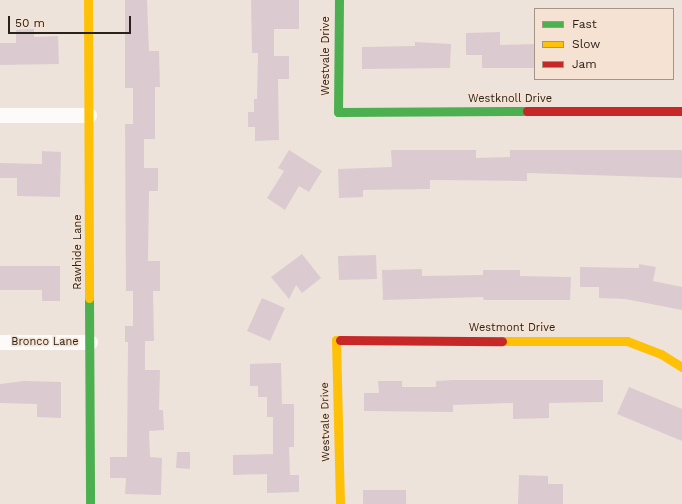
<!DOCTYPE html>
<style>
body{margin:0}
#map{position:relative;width:682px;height:504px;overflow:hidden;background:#eee3da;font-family:"Work Sans",sans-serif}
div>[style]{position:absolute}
.building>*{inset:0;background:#dbcbd1}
.street>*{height:15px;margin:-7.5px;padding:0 7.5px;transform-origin:7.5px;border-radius:7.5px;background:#fcfbf9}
.fast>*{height:9px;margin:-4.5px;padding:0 4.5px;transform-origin:4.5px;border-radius:4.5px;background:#4caf50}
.slow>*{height:9px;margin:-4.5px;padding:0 4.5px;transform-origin:4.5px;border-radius:4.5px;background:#ffc107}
.jam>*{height:9px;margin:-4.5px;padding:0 4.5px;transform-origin:4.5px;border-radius:4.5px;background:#c62828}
span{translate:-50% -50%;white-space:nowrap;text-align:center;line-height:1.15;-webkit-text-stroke:3px #f6e2d2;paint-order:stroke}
.street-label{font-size:11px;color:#29221b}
.legend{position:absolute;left:534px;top:8px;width:140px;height:72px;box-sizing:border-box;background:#f6e2d2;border:1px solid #a49589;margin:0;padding:5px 7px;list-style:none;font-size:12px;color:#29221b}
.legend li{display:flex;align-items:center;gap:8px;height:20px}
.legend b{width:20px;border:1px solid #a49589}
.scale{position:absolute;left:8px;top:16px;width:123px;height:18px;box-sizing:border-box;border:2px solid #29221b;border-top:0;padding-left:5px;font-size:12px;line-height:14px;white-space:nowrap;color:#29221b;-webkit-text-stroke:3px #f6e2d2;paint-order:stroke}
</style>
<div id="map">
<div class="building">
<i style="clip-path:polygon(125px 0,147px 0,149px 51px,159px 51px,160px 87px,155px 87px,155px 139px,144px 139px,144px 168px,158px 168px,158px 191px,149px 191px,148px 261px,160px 261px,160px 291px,153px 291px,154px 341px,145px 341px,145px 370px,160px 370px,159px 410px,163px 410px,164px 430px,149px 431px,150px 457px,162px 458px,161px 495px,125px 494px,126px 478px,110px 478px,110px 457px,127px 457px,128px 342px,125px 342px,125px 326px,133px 326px,133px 291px,126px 291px,125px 124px,133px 124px,133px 88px,125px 88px)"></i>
<i style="clip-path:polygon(251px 0,299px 0,299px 29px,274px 29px,274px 56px,289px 56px,289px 79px,278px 79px,279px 140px,255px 141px,255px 127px,248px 127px,248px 112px,254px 112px,254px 99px,257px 99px,258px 53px,252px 53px)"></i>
<i style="clip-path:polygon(34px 29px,34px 37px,58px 36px,59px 64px,0 65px,0 43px,16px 43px,16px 30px)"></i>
<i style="clip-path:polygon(500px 32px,500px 45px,535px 44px,535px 68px,482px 68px,482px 55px,466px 55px,466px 33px)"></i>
<i style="clip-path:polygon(415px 42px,451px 44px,450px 68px,362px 69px,362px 47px,415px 46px)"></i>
<i style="clip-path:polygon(289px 150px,322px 171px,309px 192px,299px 186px,285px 210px,267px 198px,284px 171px,278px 168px)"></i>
<i style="clip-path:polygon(391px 150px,476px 150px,476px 158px,510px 157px,510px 150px,682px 150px,682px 178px,527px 173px,527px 181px,430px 180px,430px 189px,363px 190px,363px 197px,339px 198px,338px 169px,392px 167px)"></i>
<i style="clip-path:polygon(42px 151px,61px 152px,60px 197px,17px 196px,17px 178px,0 178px,0 163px,42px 164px)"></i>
<i style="clip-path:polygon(302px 254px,321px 278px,302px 293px,296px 285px,289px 299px,271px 277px)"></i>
<i style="clip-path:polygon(376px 255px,377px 279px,339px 280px,338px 256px)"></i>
<i style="clip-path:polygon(639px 264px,656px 267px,653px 281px,682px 287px,682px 310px,625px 299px,599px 298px,599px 287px,580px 287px,580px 267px,639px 268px)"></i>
<i style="clip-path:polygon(0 266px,60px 266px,60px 301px,42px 301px,42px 290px,0 290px)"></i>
<i style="clip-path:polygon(422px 269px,422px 276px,483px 275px,483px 270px,520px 270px,520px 276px,571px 277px,570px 300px,484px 300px,483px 297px,383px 300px,382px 270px)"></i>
<i style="clip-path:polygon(262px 298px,285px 308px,270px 341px,247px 331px)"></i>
<i style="clip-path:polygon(281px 363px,282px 404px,294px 404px,294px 447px,289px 447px,290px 475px,299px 475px,299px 492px,267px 493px,267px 474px,233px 475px,233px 455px,273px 454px,273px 417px,267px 417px,267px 397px,258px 397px,258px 386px,250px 386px,250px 364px)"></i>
<i style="clip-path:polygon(453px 380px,603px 380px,603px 402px,549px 403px,549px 418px,513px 419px,513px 403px,453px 405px,453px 412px,364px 411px,364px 393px,379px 393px,378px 381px,402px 381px,402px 387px,436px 387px,436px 381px)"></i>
<i style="clip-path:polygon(24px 381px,61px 382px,61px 418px,37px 417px,37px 404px,0 403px,0 384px)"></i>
<i style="clip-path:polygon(629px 387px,682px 409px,682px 441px,617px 414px)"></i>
<i style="clip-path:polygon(177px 452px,190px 452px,190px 469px,176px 468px)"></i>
<i style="clip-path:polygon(519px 475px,548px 476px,548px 484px,563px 484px,563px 504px,518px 504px)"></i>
<i style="clip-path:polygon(363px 490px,406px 490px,406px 504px,363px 504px)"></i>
</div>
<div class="street">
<i style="left:0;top:115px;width:89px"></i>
<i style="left:0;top:342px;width:90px"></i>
</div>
<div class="fast">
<i style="left:339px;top:0;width:112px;rotate:90.5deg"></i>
<i style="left:338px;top:112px;width:189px;rotate:-0.3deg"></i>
<i style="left:89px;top:298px;width:206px;rotate:89.7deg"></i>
</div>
<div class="slow">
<i style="left:88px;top:0;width:298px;rotate:89.8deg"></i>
<i style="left:502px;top:341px;width:125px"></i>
<i style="left:627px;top:341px;width:36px;rotate:21deg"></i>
<i style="left:661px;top:354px;width:25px;rotate:32deg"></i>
<i style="left:340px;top:504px;width:164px;rotate:-91.4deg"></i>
<i style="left:336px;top:340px;width:4px"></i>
</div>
<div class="jam">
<i style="left:527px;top:111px;width:155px"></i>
<i style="left:340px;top:340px;width:162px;rotate:0.4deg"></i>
</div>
<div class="street-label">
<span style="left:326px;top:56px;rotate:-90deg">Westvale Drive</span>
<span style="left:510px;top:99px">Westknoll Drive</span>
<span style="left:78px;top:252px;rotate:-90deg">Rawhide Lane</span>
<span style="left:512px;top:328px">Westmont Drive</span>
<span style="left:45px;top:342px">Bronco Lane</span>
<span style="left:326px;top:422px;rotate:-91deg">Westvale Drive</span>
</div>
<ul class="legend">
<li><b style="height:5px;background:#4caf50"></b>Fast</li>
<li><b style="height:5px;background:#ffc107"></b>Slow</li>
<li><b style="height:5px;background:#c62828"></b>Jam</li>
</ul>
<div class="scale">50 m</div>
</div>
